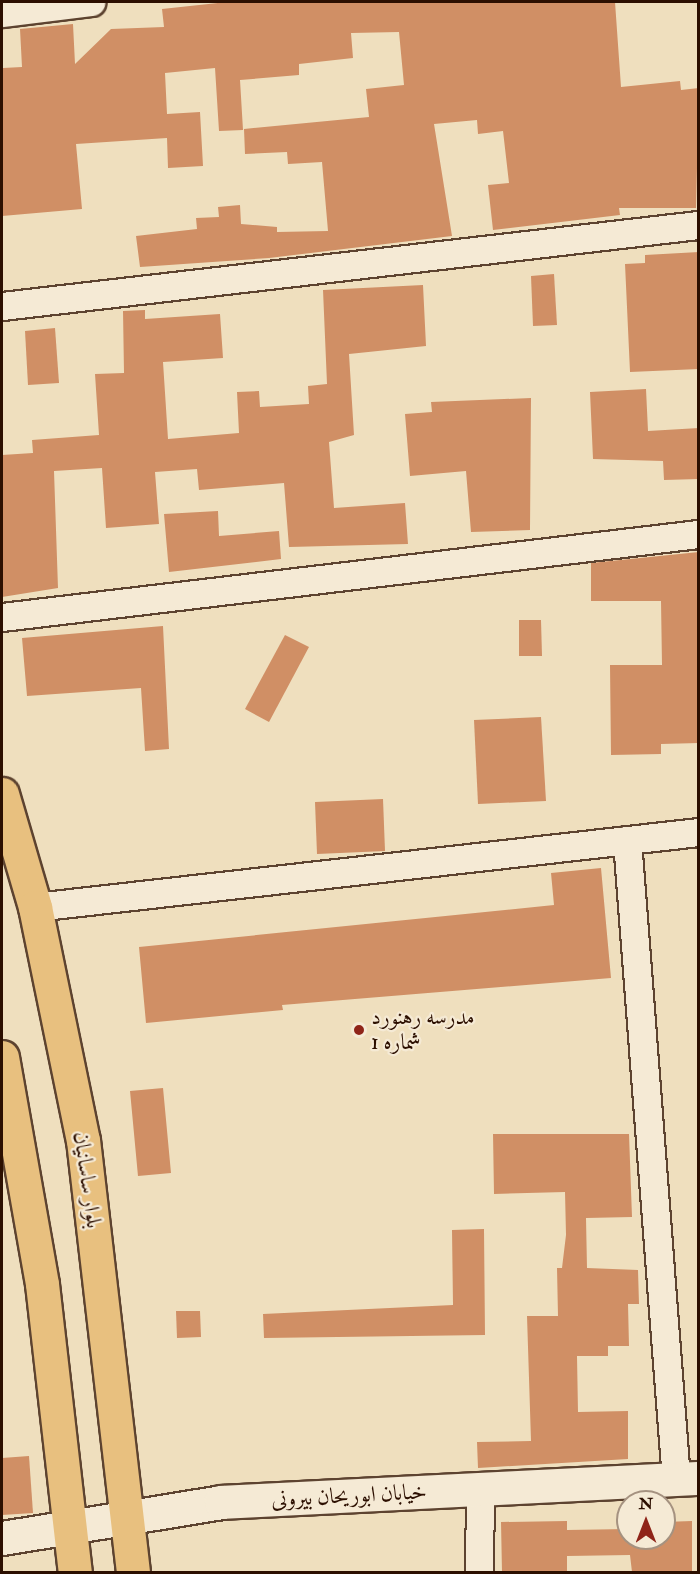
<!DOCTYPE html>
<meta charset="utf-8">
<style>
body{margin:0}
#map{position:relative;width:700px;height:1574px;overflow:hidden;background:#efdfbe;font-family:"IM FELL Double Pica",Amiri,serif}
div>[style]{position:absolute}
.building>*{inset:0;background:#d08f65}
.roads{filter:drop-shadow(2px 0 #5d4330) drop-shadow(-2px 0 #5d4330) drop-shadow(0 2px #5d4330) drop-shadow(0 -2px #5d4330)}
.street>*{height:27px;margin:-13.5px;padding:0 13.5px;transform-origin:13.5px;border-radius:13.5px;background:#f5ead5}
.secondary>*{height:33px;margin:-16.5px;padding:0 16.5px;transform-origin:16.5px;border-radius:16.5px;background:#f5ead5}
.highway>*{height:33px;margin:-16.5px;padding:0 16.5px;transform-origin:16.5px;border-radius:16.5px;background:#e8c07f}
.dots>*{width:16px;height:16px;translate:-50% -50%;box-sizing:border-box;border:3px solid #f5ead5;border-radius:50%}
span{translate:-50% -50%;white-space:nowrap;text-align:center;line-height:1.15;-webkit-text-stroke:4.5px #f5ead5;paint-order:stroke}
.poi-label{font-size:22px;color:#2c0f00}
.left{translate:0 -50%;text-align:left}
.street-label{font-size:22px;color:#2c0f00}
.frame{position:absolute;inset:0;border:3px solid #2c0f00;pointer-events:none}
.north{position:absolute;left:616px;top:1490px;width:60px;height:60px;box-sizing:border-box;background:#f5ead5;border:2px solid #a59280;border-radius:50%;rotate:0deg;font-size:16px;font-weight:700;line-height:24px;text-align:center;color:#2c0f00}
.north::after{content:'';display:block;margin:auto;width:21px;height:27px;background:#8f2418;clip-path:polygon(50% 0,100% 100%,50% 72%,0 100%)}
</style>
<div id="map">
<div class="building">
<i style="clip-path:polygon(227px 2px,615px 2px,621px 87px,680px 81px,681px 90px,699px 88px,696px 208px,619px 208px,620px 215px,493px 230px,488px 185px,509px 183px,503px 131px,478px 134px,477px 120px,434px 124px,452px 236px,269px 258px,140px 267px,136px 236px,197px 229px,196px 218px,219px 217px,218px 207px,240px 205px,241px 224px,277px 227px,277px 232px,328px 231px,322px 162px,288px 164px,287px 152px,245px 154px,244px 129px,369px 117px,366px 89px,404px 85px,399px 32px,351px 33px,353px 58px,299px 64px,299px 75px,240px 80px,243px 130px,219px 131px,215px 68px,165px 73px,167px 114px,200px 112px,203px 166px,168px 168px,167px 138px,76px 144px,82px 209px,2px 216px,2px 77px,3px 68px,22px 67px,20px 29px,73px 24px,75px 64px,111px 29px,164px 27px,162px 9px)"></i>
<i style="clip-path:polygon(699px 252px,699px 369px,630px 372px,625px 264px,645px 263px,645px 255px)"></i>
<i style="clip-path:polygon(554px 274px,557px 325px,533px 326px,531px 276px)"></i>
<i style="clip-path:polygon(423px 285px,426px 346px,349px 354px,354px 435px,329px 442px,334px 508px,405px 503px,408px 544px,289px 547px,284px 483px,199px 490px,197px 469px,155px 472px,159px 524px,106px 528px,102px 468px,54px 471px,58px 588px,2px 597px,2px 455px,33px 453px,32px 440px,99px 435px,95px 374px,124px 373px,123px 311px,145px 310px,145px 319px,220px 314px,223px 358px,163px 362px,168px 439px,239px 433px,237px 392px,259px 391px,260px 407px,309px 404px,308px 386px,327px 384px,323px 290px)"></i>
<i style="clip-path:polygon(55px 328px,59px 383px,28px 385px,25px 331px)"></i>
<i style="clip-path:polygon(646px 389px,648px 431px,699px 428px,699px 479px,664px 480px,663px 461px,593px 459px,590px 392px)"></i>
<i style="clip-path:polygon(531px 398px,530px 530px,471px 532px,466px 471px,410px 476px,405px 414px,432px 412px,431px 402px)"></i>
<i style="clip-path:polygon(218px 511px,219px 536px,279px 531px,281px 559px,169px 572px,164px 514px)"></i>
<i style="clip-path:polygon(699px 552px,699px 743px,661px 744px,661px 754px,611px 755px,610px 665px,662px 665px,661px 601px,591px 601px,591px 563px)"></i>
<i style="clip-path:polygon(519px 620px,541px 620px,542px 656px,519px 656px)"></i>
<i style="clip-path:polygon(163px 626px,169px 749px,145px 751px,141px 688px,27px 696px,22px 638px)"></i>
<i style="clip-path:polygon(285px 635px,309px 647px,269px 722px,245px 709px)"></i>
<i style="clip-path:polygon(541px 717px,546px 801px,478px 804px,474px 720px)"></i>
<i style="clip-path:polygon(383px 799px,385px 851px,317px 854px,315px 802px)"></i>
<i style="clip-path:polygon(601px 868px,611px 978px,282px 1005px,283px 1010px,146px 1023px,139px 947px,554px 905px,551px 873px)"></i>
<i style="clip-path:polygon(163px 1088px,171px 1173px,138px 1176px,130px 1091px)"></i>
<i style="clip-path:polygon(493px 1134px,629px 1134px,632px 1217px,586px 1218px,587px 1268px,638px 1270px,639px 1304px,628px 1304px,629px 1346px,608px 1346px,608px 1356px,577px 1356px,578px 1412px,628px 1411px,628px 1459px,478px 1468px,477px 1442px,531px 1441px,527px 1316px,558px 1316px,557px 1268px,562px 1268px,566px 1235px,565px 1192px,494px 1194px)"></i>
<i style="clip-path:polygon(484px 1229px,485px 1335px,264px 1338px,263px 1314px,453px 1305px,452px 1230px)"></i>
<i style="clip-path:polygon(176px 1311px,200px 1311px,201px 1337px,177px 1338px)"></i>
<i style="clip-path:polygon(29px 1456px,33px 1513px,2px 1515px,2px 1458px)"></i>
<i style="clip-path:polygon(567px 1521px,567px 1530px,628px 1529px,628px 1538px,664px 1538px,664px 1522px,692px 1521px,692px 1572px,632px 1572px,630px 1555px,567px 1556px,567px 1572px,502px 1572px,501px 1522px)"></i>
</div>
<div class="roads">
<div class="street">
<i style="left:2px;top:13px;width:90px;rotate:-7deg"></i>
<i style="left:2px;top:306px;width:701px;rotate:-6.64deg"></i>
<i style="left:2px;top:617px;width:701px;rotate:-6.8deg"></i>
<i style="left:627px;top:840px;width:642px;rotate:85.62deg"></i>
<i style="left:35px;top:907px;width:667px;rotate:-6.45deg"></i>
<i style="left:479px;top:1572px;width:83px;rotate:-89.3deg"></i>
</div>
<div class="secondary">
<i style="left:2px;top:1538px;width:222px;rotate:-9.3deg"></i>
<i style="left:221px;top:1502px;width:478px;rotate:-2.9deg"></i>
</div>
<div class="highway">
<i style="left:2px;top:794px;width:118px;rotate:73.7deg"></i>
<i style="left:35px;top:907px;width:238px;rotate:78.4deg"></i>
<i style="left:83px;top:1140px;width:435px;rotate:83.4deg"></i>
<i style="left:2px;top:1057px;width:230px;rotate:80deg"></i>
<i style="left:42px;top:1284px;width:290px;rotate:83.5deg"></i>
</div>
</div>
<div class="dots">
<i style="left:359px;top:1030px;background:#8f2418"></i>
</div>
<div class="poi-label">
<span class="left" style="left:371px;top:1030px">مدرسه رهنورد<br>شماره 1</span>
</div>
<div class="street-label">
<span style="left:87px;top:1180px;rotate:82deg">بلوار ساسانیان</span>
<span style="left:349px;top:1496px;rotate:-3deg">خیابان ابوریحان بیرونی</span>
</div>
<div class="frame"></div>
<div class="north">N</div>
</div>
